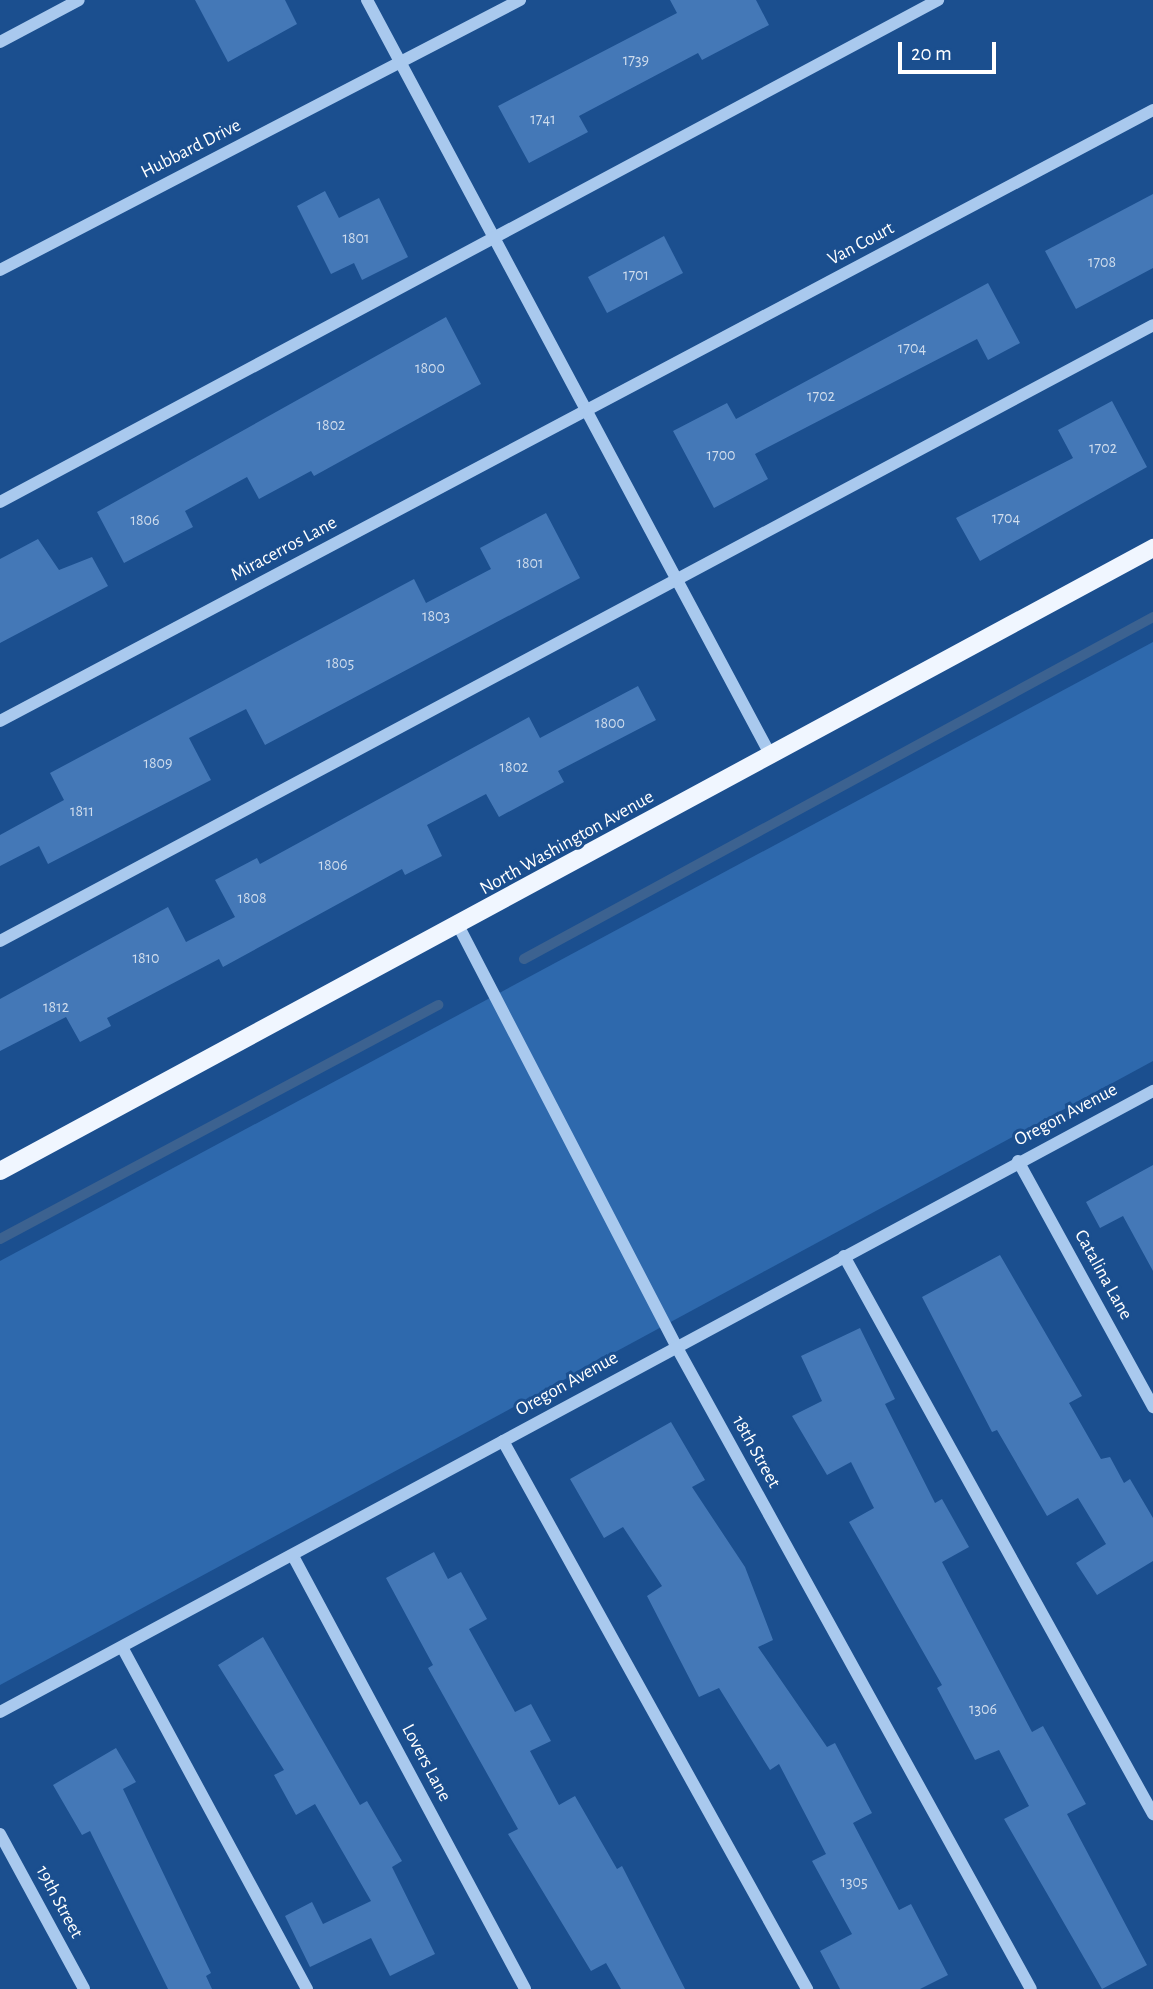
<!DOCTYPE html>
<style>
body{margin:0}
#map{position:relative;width:1153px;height:1989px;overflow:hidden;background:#1b4f8f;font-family:"Alegreya Sans",sans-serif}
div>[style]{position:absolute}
.green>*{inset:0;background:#2e69ad}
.stream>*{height:10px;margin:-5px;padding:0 5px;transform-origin:5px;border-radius:5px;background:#3c6290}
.building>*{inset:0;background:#4478b7}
.minor>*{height:12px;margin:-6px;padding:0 6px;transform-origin:6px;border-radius:6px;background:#a9c9ee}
.major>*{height:18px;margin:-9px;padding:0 9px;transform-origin:9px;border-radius:9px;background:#f0f6ff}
span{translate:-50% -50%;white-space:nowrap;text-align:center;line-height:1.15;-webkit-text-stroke:6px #1b4f8f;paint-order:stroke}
.number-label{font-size:16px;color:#d0dded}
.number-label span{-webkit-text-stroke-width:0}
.street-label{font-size:19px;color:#fff}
.scale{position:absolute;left:898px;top:42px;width:98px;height:32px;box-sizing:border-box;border:4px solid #fff;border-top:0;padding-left:9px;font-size:21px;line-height:24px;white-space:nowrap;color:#fff;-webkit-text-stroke:5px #1b4f8f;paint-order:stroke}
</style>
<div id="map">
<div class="green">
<i style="clip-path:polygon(1153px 642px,1153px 1061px,0 1685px,0 1261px)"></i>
</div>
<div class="stream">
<i style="left:524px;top:959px;width:716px;rotate:-28.53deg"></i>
<i style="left:0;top:1239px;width:497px;rotate:-28.1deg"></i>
</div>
<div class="building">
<i style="clip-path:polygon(195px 0,285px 0,297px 24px,228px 62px)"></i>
<i style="clip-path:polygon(670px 0,756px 0,769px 25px,702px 60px,698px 53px,579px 116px,588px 132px,529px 163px,498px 106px,677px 13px)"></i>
<i style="clip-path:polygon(325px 191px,339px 218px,379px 198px,408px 257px,362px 280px,354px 263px,331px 274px,297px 206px)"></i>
<i style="clip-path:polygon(1153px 194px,1153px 268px,1076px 309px,1045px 251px)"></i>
<i style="clip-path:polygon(664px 236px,683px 273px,607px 313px,588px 277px)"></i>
<i style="clip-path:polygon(988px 283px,1020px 343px,988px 360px,977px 339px,755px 454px,768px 479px,714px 508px,673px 431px,727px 403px,736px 419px)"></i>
<i style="clip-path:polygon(446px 317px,481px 384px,314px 476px,311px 471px,259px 499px,247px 477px,185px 511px,193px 527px,124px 563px,97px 512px)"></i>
<i style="clip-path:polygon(1112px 401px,1147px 467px,980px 561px,956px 518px,1073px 458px,1058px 430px)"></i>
<i style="clip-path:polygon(546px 513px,580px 578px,265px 745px,246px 709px,189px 738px,211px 780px,48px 864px,39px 846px,0 866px,0 835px,64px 800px,50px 773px,414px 579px,426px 603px,491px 569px,480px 548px)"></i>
<i style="clip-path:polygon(38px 539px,59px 570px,92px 557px,108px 586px,0 643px,0 559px)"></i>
<i style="clip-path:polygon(638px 686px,656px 720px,558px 771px,564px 782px,499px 817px,486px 794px,427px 825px,442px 856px,405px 875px,402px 869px,223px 967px,219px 959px,107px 1018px,111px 1026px,80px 1042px,66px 1017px,0 1051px,0 999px,168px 907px,186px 942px,235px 917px,215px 880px,257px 858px,260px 864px,529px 717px,540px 738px)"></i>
<i style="clip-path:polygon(1153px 1165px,1153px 1271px,1123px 1216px,1100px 1228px,1086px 1202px)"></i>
<i style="clip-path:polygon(1000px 1255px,1082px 1396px,1069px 1403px,1101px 1459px,1110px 1457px,1124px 1483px,1130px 1479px,1153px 1518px,1153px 1561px,1097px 1595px,1076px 1563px,1106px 1544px,1078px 1498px,1047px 1516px,997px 1430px,992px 1432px,922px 1297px)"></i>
<i style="clip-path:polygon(860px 1328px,895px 1399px,885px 1404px,935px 1503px,942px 1499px,969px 1547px,942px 1562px,1032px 1732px,1043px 1726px,1086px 1804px,1067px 1814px,1147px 1965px,1102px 1989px,1004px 1819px,1029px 1806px,999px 1750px,975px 1760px,937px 1688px,942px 1685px,849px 1522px,874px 1508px,851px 1462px,827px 1475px,792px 1416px,822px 1401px,801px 1356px)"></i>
<i style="clip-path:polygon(671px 1422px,705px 1480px,692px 1487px,745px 1567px,773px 1640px,758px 1647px,827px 1747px,835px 1743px,872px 1813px,853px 1823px,899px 1910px,911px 1904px,948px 1975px,920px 1989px,840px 1989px,820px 1951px,852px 1934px,812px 1861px,826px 1854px,779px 1764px,770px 1770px,719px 1688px,699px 1697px,647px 1596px,662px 1586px,623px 1527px,604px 1538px,570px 1479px)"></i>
<i style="clip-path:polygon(434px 1552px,448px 1579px,461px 1572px,487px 1619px,469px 1629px,515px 1712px,531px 1704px,551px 1741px,530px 1751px,559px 1805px,575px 1796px,617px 1869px,622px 1866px,685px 1989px,621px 1989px,606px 1963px,591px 1971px,508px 1834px,518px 1829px,428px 1668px,433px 1665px,386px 1578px)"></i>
<i style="clip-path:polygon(263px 1637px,360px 1805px,367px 1801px,402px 1861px,392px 1867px,435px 1954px,390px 1976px,371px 1938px,310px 1967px,285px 1916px,312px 1902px,323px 1924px,371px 1901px,315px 1804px,296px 1815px,274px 1775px,284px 1770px,218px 1665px)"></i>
<i style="clip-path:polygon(116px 1748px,136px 1782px,123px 1789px,211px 1973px,206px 1976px,212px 1989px,168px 1989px,90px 1831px,82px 1835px,53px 1785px)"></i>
</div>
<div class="minor">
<i style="left:367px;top:0;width:855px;rotate:61.88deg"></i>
<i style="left:0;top:42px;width:89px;rotate:-28deg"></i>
<i style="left:0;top:270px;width:586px;rotate:-27.44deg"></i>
<i style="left:0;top:502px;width:1064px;rotate:-28.15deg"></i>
<i style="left:0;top:721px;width:1305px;rotate:-27.92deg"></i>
<i style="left:459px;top:927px;width:472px;rotate:62.6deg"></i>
<i style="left:676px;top:1346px;width:734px;rotate:61.1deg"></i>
<i style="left:0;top:941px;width:1307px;rotate:-28.11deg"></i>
<i style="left:1018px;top:1161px;width:281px;rotate:61.2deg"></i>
<i style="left:844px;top:1256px;width:638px;rotate:61.02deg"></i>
<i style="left:503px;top:1441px;width:627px;rotate:60.98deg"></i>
<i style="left:293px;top:1556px;width:491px;rotate:61.8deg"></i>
<i style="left:122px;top:1647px;width:389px;rotate:61.6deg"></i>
<i style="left:0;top:1712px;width:1310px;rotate:-28.31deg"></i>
<i style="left:0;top:1834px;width:176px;rotate:61.5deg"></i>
</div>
<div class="major">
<i style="left:0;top:1171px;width:1311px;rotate:-28.38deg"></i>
</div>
<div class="number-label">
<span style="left:636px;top:60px">1739</span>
<span style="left:543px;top:119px">1741</span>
<span style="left:356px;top:238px">1801</span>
<span style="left:1102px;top:262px">1708</span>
<span style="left:636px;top:275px">1701</span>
<span style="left:912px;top:348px">1704</span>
<span style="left:430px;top:368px">1800</span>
<span style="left:821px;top:396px">1702</span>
<span style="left:331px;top:425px">1802</span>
<span style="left:1103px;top:448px">1702</span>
<span style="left:721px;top:455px">1700</span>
<span style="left:1006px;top:518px">1704</span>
<span style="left:145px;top:520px">1806</span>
<span style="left:530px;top:563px">1801</span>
<span style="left:436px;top:616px">1803</span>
<span style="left:340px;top:663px">1805</span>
<span style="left:610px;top:723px">1800</span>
<span style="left:158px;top:763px">1809</span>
<span style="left:514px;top:767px">1802</span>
<span style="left:82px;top:811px">1811</span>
<span style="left:333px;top:865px">1806</span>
<span style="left:252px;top:898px">1808</span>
<span style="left:146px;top:958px">1810</span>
<span style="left:56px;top:1007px">1812</span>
<span style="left:983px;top:1709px">1306</span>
<span style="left:854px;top:1882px">1305</span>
</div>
<div class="street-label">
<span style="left:191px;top:149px;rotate:-27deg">Hubbard Drive</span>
<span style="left:861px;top:244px;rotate:-28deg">Van Court</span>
<span style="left:284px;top:549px;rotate:-28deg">Miracerros Lane</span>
<span style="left:567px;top:843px;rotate:-29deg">North Washington Avenue</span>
<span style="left:1066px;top:1115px;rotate:-28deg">Oregon Avenue</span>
<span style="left:1103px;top:1275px;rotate:61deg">Catalina Lane</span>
<span style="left:567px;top:1384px;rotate:-29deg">Oregon Avenue</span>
<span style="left:756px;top:1452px;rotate:61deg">18th Street</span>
<span style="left:426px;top:1763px;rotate:62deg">Lovers Lane</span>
<span style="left:59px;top:1902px;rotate:62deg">19th Street</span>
</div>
<div class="scale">20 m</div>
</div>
